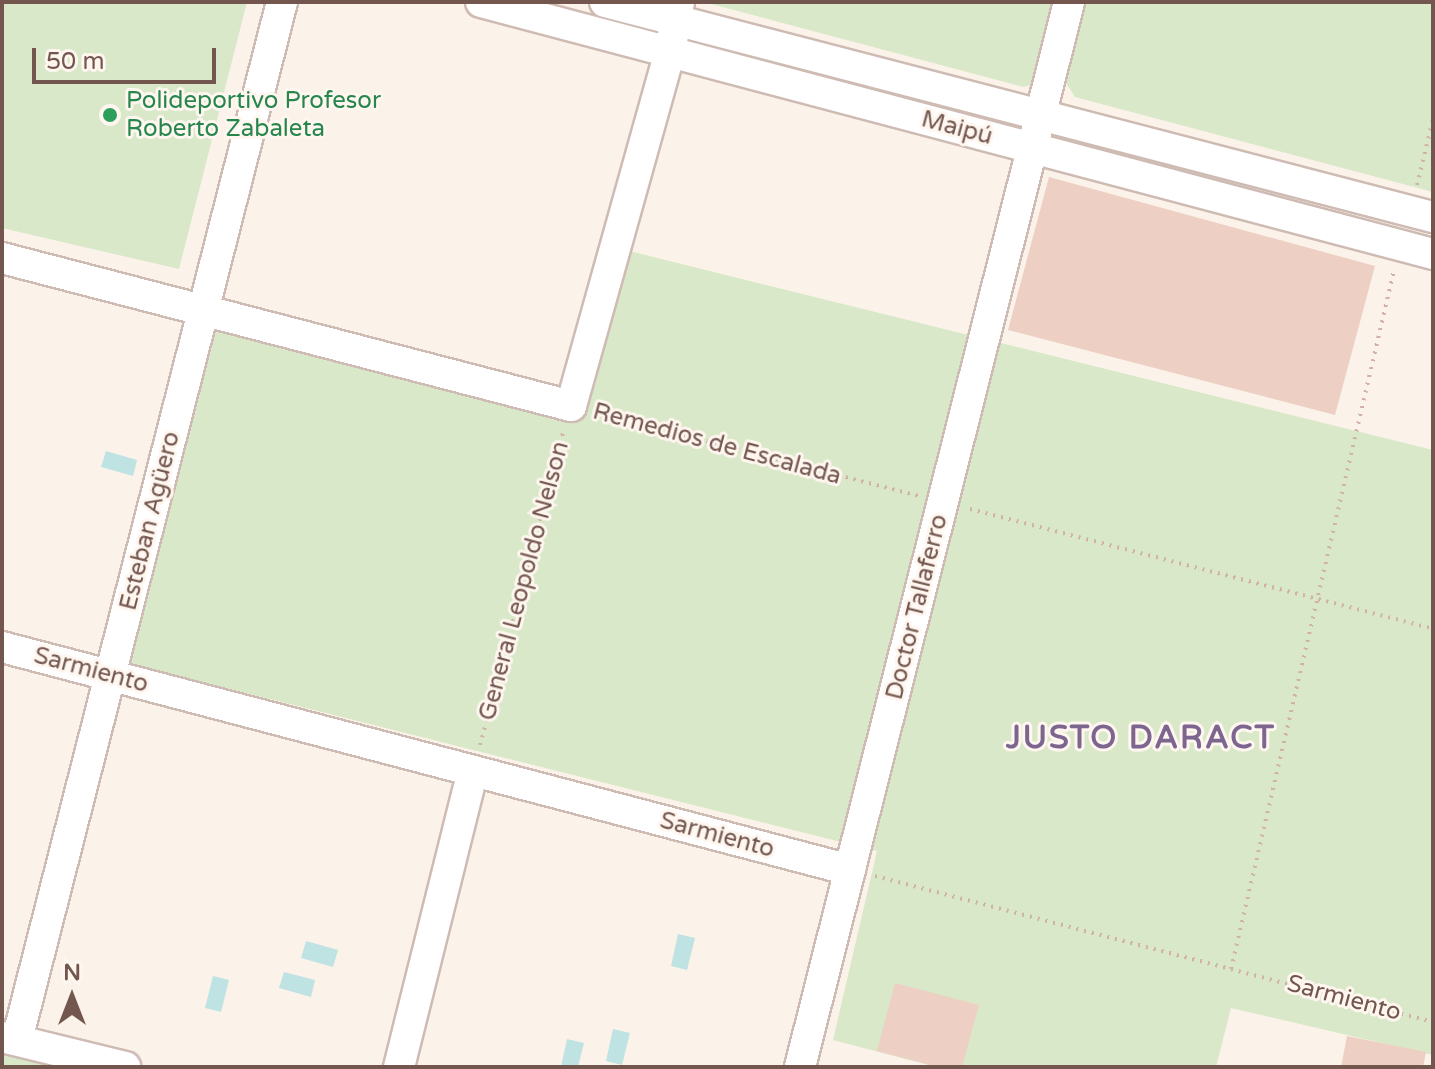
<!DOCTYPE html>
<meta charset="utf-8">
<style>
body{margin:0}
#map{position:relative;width:1435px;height:1069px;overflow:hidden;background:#fbf2e9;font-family:"Varela Round",sans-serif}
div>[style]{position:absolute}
.green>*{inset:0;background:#d9e8c8}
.water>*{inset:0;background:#bfe2e3}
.building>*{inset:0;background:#eecfc3}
.path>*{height:4px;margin-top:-2px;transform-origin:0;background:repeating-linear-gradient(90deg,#d3b2a6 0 2px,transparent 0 8px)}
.roads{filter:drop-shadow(2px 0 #cebbb3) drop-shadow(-2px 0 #cebbb3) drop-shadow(0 2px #cebbb3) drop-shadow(0 -2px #cebbb3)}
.minor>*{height:30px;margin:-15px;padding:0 15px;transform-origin:15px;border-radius:15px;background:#fff}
.dots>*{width:22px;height:22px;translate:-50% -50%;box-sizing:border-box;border:4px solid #fef6ef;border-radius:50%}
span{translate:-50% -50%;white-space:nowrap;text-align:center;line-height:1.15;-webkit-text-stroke:6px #fef6ef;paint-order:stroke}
.leisure-label{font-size:24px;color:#27864d}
.left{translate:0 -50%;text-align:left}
.street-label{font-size:24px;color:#73574f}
.district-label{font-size:32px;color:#7c668f;font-weight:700;letter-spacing:2px}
.frame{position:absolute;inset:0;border:4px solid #73574f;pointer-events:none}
.north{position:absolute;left:32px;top:957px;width:80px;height:80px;-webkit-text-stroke:6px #fef6ef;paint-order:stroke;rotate:0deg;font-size:22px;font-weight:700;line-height:32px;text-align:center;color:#73574f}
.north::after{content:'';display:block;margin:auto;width:28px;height:36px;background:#73574f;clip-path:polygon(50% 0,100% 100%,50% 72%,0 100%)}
.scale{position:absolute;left:32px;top:48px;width:184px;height:36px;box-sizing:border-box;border:4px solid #73574f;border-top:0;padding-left:10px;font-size:24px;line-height:28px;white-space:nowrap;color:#73574f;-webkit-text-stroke:6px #fef6ef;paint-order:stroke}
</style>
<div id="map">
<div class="green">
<i style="clip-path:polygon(2px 2px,247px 2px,179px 269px,2px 228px)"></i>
<i style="clip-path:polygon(704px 2px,1055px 2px,1034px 84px,1024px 87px)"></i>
<i style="clip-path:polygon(1086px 2px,1433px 2px,1433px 192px,1075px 97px,1066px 83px)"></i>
<i style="clip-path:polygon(617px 248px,1433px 450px,1433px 1055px,1231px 1008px,1216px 1067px,936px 1067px,833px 1040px,877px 851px,130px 664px,217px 327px,570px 406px)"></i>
<i style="clip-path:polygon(2px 1037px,123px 1067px,2px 1067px)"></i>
</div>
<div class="water">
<i style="clip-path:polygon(106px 451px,137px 460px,133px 476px,101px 467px)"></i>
<i style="clip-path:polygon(678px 934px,695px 938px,687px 970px,671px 966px)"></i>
<i style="clip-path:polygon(306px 941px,338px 950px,333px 967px,301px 958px)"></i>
<i style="clip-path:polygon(284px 972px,315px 980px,311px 997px,279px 988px)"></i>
<i style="clip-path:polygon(213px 976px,229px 980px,221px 1012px,205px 1008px)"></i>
<i style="clip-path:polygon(613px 1029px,630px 1033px,622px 1065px,606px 1061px)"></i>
<i style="clip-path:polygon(567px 1039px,584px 1043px,578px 1067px,561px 1067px)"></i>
</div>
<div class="building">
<i style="clip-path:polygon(1049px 177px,1375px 266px,1335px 415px,1008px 330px)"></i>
<i style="clip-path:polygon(895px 983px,979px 1005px,962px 1067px,938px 1067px,877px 1051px)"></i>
<i style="clip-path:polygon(1347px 1036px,1426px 1052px,1423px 1067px,1341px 1067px)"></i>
</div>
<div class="path">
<i style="left:1417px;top:185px;width:68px;rotate:-76.4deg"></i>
<i style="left:598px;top:413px;width:332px;rotate:14.5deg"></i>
<i style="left:970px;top:509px;width:478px;rotate:14.5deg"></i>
<i style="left:480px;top:745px;width:323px;rotate:-75.1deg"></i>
<i style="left:875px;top:876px;width:577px;rotate:14.66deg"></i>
<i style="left:1231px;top:969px;width:718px;rotate:-76.87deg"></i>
</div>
<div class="roads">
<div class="minor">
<i style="left:481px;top:2px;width:985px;rotate:14.83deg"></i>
<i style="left:605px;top:2px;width:855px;rotate:14.56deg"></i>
<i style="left:2px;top:258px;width:588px;rotate:14.58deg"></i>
<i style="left:571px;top:406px;width:368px;rotate:-74.4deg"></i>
<i style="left:670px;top:52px;width:51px;rotate:-79.8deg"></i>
<i style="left:2px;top:647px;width:877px;rotate:14.73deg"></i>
<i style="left:2px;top:1037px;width:127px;rotate:13.7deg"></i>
<i style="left:17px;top:1040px;width:1071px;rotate:-75.68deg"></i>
<i style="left:399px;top:1067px;width:305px;rotate:-76deg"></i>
<i style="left:800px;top:1067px;width:1098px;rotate:-75.82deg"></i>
</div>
</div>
<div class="dots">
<i style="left:110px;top:115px;background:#2e9e5b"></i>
</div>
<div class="leisure-label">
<span class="left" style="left:126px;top:115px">Polideportivo Profesor<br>Roberto Zabaleta</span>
</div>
<div class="street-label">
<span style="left:957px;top:128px;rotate:15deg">Maipú</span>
<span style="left:717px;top:444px;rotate:15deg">Remedios de Escalada</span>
<span style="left:150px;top:521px;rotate:-76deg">Esteban Agüero</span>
<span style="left:524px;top:581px;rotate:-75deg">General Leopoldo Nelson</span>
<span style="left:917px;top:607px;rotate:-76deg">Doctor Tallaferro</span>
<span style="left:91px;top:670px;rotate:15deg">Sarmiento</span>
<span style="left:717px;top:835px;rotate:15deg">Sarmiento</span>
<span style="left:1344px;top:998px;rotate:15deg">Sarmiento</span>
</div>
<div class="district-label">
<span style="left:1141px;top:738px">JUSTO DARACT</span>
</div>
<div class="frame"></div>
<div class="north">N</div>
<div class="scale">50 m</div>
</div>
